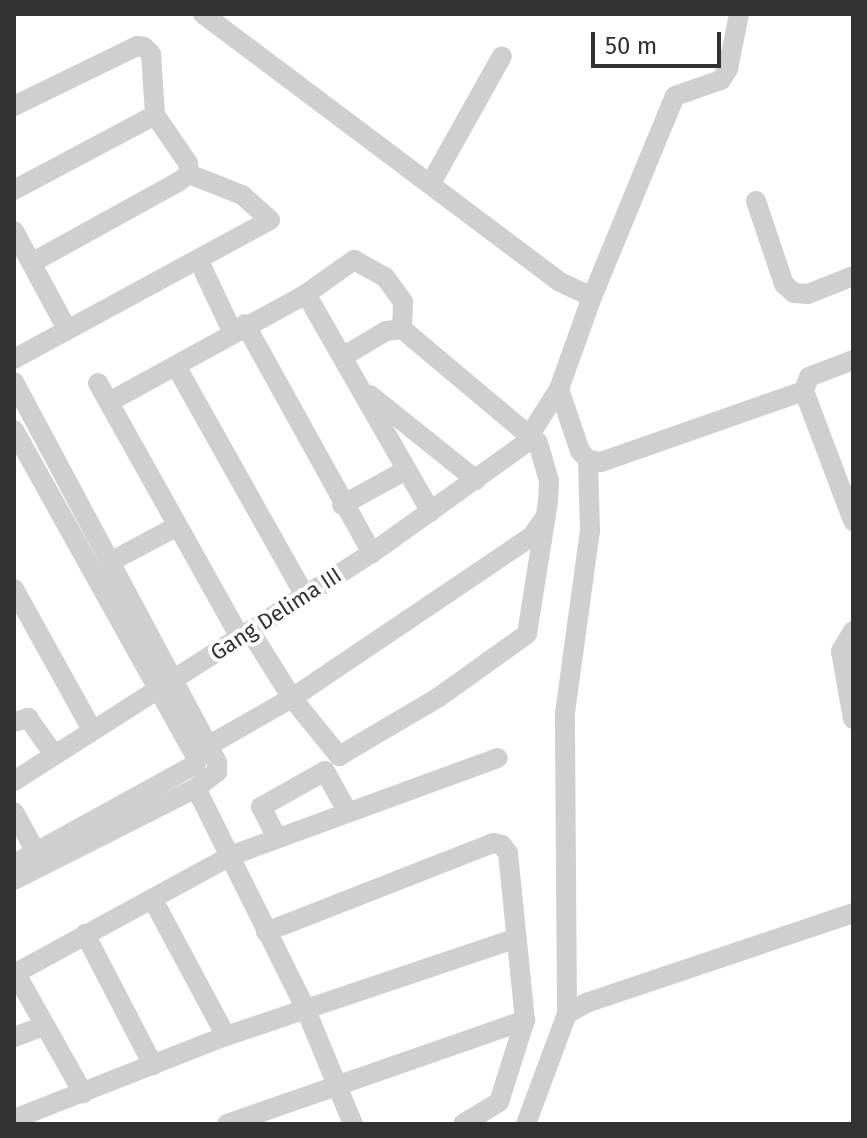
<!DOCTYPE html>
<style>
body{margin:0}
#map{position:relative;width:867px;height:1138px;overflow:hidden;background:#fff;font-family:"Fira Sans",sans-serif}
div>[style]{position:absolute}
.street>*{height:20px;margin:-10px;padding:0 10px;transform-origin:10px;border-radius:10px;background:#cfcfcf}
span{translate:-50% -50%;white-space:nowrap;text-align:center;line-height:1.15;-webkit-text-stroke:8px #fff;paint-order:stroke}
.street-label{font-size:22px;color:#323232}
.frame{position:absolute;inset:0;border:16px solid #323232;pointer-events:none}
.scale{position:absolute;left:591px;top:32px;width:130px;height:36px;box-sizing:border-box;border:4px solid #323232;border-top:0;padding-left:10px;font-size:24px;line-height:28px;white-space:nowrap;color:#323232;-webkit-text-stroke:6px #fff;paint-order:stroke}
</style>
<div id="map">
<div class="street">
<i style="left:203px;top:14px;width:446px;rotate:36.9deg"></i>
<i style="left:560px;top:282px;width:35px;rotate:25deg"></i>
<i style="left:592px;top:297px;width:217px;rotate:-67.6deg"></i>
<i style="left:675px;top:96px;width:49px;rotate:-19.2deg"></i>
<i style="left:721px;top:80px;width:13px;rotate:-58deg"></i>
<i style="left:728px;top:69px;width:56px;rotate:-78.7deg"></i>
<i style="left:14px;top:106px;width:137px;rotate:-26deg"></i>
<i style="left:137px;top:46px;width:7px;rotate:8deg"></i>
<i style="left:144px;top:47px;width:10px;rotate:45deg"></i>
<i style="left:151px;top:54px;width:61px;rotate:86.2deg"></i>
<i style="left:155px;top:115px;width:58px;rotate:55.5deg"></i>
<i style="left:188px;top:163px;width:11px;rotate:85deg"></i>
<i style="left:189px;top:174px;width:14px;rotate:144deg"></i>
<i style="left:178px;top:182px;width:166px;rotate:151.1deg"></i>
<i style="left:431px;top:183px;width:145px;rotate:-60.8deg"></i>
<i style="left:14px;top:190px;width:160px;rotate:-28deg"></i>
<i style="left:756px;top:201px;width:88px;rotate:71.4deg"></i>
<i style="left:784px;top:284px;width:13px;rotate:42deg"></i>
<i style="left:794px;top:293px;width:14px;rotate:4deg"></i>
<i style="left:808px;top:294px;width:48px;rotate:-21.8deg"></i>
<i style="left:14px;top:231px;width:111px;rotate:61.6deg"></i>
<i style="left:199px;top:261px;width:77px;rotate:64.8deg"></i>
<i style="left:306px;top:294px;width:251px;rotate:60.2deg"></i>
<i style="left:245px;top:324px;width:262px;rotate:61deg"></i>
<i style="left:14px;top:359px;width:291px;rotate:-28.5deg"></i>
<i style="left:270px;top:220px;width:38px;rotate:-138deg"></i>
<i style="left:242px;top:195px;width:57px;rotate:-158.4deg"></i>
<i style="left:853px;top:360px;width:47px;rotate:158.9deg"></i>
<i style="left:809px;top:377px;width:15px;rotate:110deg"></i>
<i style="left:804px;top:391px;width:139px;rotate:69.3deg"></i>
<i style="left:176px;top:366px;width:264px;rotate:60.7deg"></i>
<i style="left:14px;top:382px;width:431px;rotate:61.9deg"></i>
<i style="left:217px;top:762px;width:10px;rotate:90deg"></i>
<i style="left:217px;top:772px;width:26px;rotate:143deg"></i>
<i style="left:196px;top:788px;width:204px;rotate:153.2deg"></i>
<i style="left:98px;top:383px;width:291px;rotate:60.8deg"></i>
<i style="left:559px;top:389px;width:65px;rotate:71.3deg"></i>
<i style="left:580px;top:451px;width:12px;rotate:48deg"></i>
<i style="left:588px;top:460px;width:13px;rotate:9deg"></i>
<i style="left:601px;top:462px;width:215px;rotate:-19.3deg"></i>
<i style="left:370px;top:395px;width:136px;rotate:38.7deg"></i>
<i style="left:109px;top:402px;width:225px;rotate:-28.7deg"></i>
<i style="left:306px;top:294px;width:59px;rotate:-35.3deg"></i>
<i style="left:354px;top:260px;width:35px;rotate:29deg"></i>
<i style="left:385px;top:277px;width:31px;rotate:54deg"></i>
<i style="left:403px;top:302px;width:27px;rotate:92deg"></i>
<i style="left:14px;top:430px;width:372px;rotate:60.9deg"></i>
<i style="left:195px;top:755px;width:9px;rotate:84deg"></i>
<i style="left:196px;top:764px;width:208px;rotate:151.2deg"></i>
<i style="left:342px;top:505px;width:71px;rotate:-28.7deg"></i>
<i style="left:110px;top:562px;width:72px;rotate:-28deg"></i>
<i style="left:14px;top:589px;width:161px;rotate:61deg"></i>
<i style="left:250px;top:631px;width:79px;rotate:57.9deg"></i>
<i style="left:292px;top:698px;width:75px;rotate:51deg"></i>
<i style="left:339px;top:756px;width:116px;rotate:-30.5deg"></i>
<i style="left:439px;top:697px;width:108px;rotate:-35.6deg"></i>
<i style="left:527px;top:634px;width:134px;rotate:-81deg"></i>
<i style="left:548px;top:502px;width:21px;rotate:-87deg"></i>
<i style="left:549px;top:481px;width:40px;rotate:-106deg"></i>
<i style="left:538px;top:443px;width:177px;rotate:-140deg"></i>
<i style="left:402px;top:329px;width:16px;rotate:173deg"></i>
<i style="left:386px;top:331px;width:49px;rotate:149.2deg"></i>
<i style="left:853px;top:631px;width:23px;rotate:121deg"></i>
<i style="left:841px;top:651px;width:69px;rotate:80deg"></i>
<i style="left:14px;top:722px;width:15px;rotate:-16deg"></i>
<i style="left:28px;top:718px;width:43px;rotate:54.5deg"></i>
<i style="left:211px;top:744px;width:93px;rotate:-29.6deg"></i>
<i style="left:292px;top:698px;width:290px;rotate:-34deg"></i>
<i style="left:532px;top:536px;width:24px;rotate:-55deg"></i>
<i style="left:14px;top:781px;width:424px;rotate:-32.5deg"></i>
<i style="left:372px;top:553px;width:187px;rotate:-35.6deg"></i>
<i style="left:524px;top:444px;width:65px;rotate:-57.5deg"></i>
<i style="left:559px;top:389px;width:98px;rotate:-70.3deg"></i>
<i style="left:196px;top:788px;width:248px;rotate:63.6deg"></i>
<i style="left:306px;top:1010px;width:123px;rotate:67.6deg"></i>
<i style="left:14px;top:812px;width:46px;rotate:61.2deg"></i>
<i style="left:277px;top:838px;width:35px;rotate:-117deg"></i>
<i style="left:261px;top:807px;width:73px;rotate:-29.4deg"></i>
<i style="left:325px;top:771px;width:46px;rotate:61.2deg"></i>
<i style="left:153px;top:900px;width:154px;rotate:61.8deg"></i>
<i style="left:266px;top:932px;width:244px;rotate:-21.4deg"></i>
<i style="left:493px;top:843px;width:9px;rotate:13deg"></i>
<i style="left:502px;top:845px;width:10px;rotate:53deg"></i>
<i style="left:508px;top:853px;width:168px;rotate:84.2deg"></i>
<i style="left:525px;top:1020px;width:86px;rotate:107.6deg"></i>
<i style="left:499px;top:1102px;width:42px;rotate:148.6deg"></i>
<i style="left:85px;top:934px;width:148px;rotate:62.6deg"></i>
<i style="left:14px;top:974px;width:246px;rotate:-28.6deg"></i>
<i style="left:230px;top:856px;width:285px;rotate:-20.1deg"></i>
<i style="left:16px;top:974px;width:137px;rotate:60.6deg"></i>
<i style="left:567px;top:1014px;width:301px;rotate:-90.4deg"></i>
<i style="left:565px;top:713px;width:184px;rotate:-82.2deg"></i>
<i style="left:590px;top:531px;width:71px;rotate:-91.6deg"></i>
<i style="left:14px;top:1037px;width:33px;rotate:-20deg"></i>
<i style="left:14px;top:1119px;width:228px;rotate:-21.4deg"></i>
<i style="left:226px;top:1036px;width:305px;rotate:-18.6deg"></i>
<i style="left:227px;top:1124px;width:316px;rotate:-19.2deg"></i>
<i style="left:526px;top:1124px;width:117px;rotate:-69.6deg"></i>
<i style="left:567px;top:1014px;width:22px;rotate:-30deg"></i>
<i style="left:586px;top:1003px;width:282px;rotate:-18.6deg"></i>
</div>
<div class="street-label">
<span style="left:276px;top:614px;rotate:-33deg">Gang Delima III</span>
</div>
<div class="frame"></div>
<div class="scale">50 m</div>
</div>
